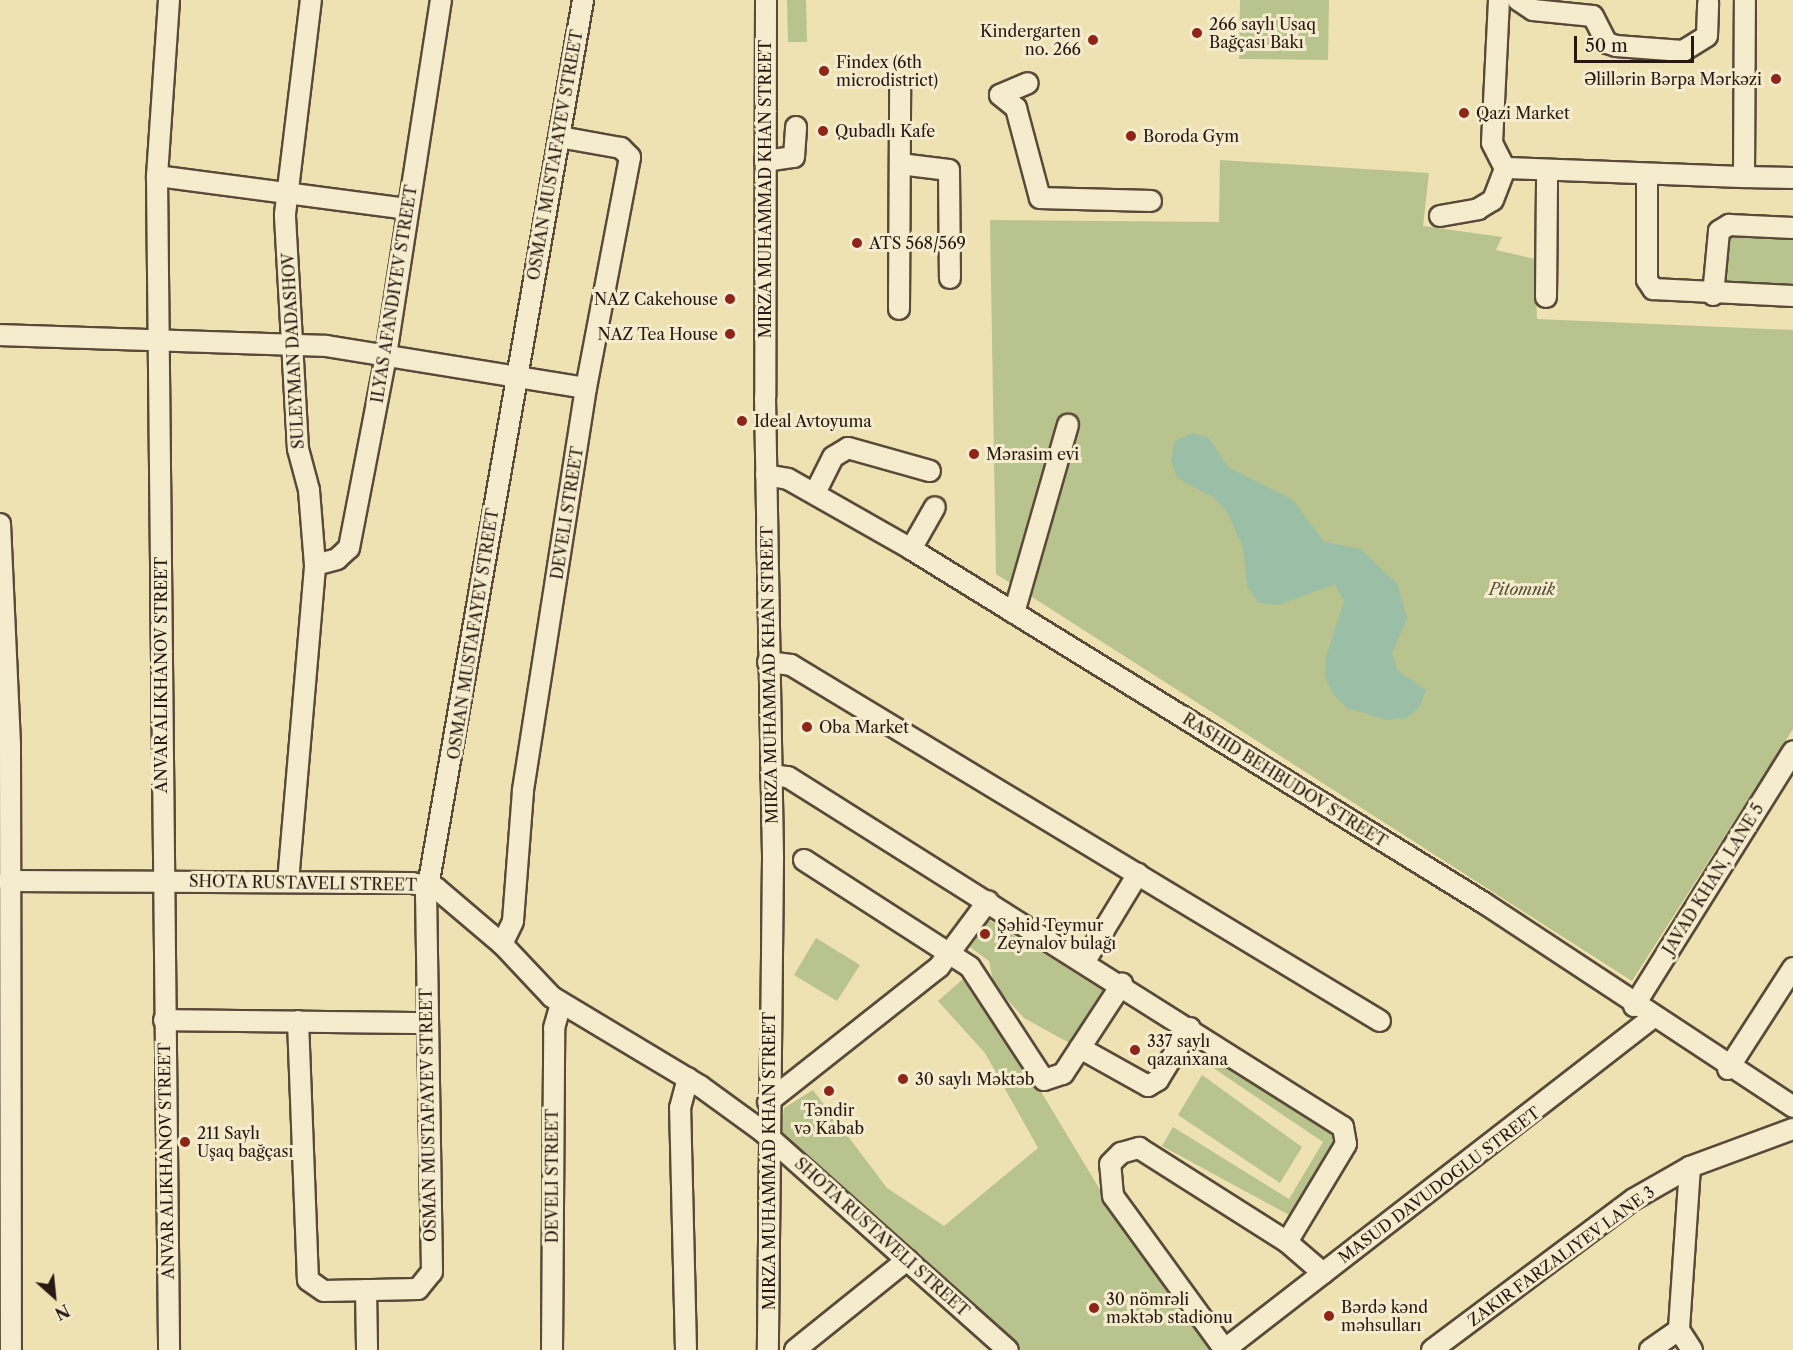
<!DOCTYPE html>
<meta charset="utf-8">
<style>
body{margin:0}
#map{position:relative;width:1793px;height:1350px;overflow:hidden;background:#eee1b2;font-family:"Libre Caslon Text",serif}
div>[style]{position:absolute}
.green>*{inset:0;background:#b8c38d}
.water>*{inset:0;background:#9bbea6}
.roads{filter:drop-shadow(2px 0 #594a39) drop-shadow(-2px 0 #594a39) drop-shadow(0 2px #594a39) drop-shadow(0 -2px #594a39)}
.minor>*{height:20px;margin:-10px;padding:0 10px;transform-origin:10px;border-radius:10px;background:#f4eccd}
.dots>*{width:16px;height:16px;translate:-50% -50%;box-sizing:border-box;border:3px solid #f4eccd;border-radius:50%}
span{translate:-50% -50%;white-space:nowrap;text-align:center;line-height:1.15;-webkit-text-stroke:6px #f4eccd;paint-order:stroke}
.poi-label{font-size:16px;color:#271811}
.left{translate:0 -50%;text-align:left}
.right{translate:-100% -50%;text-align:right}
.street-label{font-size:16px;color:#271811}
.park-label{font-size:16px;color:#524b36;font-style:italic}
.north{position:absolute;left:24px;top:1266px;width:60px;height:60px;-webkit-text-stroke:4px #f4eccd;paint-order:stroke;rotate:153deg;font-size:16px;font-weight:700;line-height:24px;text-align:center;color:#271811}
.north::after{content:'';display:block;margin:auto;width:21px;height:27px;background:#271811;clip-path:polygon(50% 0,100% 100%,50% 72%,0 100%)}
.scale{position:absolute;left:1574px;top:36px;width:120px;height:27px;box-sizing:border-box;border:3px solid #271811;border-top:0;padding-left:8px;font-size:18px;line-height:21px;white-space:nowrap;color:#271811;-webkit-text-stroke:4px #f4eccd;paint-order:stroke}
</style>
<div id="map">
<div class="green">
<i style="clip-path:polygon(787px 0,806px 0,807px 42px,788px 42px)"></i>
<i style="clip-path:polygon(1240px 0,1329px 0,1328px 60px,1239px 59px)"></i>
<i style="clip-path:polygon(1220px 160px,1429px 173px,1423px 226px,1502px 237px,1496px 250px,1535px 259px,1537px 319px,1793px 330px,1793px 729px,1632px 981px,996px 574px,990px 220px,1219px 222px)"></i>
<i style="clip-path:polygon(1725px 234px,1793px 236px,1793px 290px,1722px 288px)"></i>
<i style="clip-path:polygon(989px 920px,1109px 994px,1073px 1045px,1024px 1018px,994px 985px,989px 961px,970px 947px)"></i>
<i style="clip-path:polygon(816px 938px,860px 965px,837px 1001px,794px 975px)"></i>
<i style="clip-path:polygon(963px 979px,990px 1007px,1105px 1198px,1215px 1347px,1211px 1350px,1020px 1350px,781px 1133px,784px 1108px,813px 1090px,887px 1188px,944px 1226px,1038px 1148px,985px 1053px,938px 1001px)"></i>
<i style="clip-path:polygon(1211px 1055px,1340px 1134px,1291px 1216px,1162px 1146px,1173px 1127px,1289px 1199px,1323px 1142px,1206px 1063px)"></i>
<i style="clip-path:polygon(1202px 1075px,1302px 1147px,1280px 1183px,1178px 1115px)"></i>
</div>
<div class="water">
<i style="clip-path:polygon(1192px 433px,1209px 438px,1228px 467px,1293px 500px,1324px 542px,1361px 549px,1398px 585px,1407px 619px,1392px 653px,1397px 670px,1426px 690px,1419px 708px,1406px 718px,1387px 720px,1347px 708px,1333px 694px,1325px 677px,1326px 657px,1344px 601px,1335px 584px,1279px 605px,1259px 603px,1247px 586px,1243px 547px,1227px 512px,1213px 497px,1177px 478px,1171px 460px,1175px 441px)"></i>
</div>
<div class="roads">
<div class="minor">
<i style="left:169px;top:0;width:176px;rotate:93.9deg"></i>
<i style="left:157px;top:176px;width:1174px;rotate:89.41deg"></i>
<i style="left:766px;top:0;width:397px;rotate:90.1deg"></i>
<i style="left:765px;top:397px;width:462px;rotate:89deg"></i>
<i style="left:773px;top:859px;width:491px;rotate:90.6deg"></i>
<i style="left:1499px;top:0;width:143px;rotate:92.8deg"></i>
<i style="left:1492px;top:143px;width:28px;rotate:63deg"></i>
<i style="left:1505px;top:168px;width:239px;rotate:2.2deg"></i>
<i style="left:1744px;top:177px;width:177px;rotate:-89.7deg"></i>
<i style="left:1518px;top:0;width:18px;rotate:34deg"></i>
<i style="left:1533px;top:10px;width:60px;rotate:5.7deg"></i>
<i style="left:1593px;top:16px;width:30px;rotate:63deg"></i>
<i style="left:1607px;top:43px;width:9px;rotate:18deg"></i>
<i style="left:1616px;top:46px;width:67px;rotate:4.3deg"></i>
<i style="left:1683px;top:51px;width:28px;rotate:-32deg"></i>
<i style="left:1707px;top:36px;width:33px;rotate:-88deg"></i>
<i style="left:1000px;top:95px;width:21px;rotate:39deg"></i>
<i style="left:1016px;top:108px;width:93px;rotate:75.1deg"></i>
<i style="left:1040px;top:198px;width:111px;rotate:1.5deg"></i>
<i style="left:1000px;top:95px;width:30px;rotate:-23deg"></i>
<i style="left:765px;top:161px;width:29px;rotate:-8deg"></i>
<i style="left:794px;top:157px;width:30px;rotate:-86deg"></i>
<i style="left:900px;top:164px;width:49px;rotate:7deg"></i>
<i style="left:949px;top:170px;width:108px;rotate:89.5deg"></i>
<i style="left:1647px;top:174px;width:106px;rotate:90deg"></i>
<i style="left:1647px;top:280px;width:11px;rotate:56deg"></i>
<i style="left:1653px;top:289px;width:140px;rotate:2.9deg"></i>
<i style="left:157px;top:176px;width:253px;rotate:7.5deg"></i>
<i style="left:1744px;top:177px;width:49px;rotate:1.2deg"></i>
<i style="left:1440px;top:216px;width:39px;rotate:-10deg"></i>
<i style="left:1478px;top:209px;width:17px;rotate:-31deg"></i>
<i style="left:1493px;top:200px;width:34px;rotate:-69deg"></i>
<i style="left:1713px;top:295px;width:64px;rotate:-84.6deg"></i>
<i style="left:1719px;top:231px;width:12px;rotate:-31deg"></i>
<i style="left:1729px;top:225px;width:64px;rotate:2.7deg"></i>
<i style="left:1546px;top:297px;width:125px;rotate:-89.5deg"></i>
<i style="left:899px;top:309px;width:220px;rotate:-89.7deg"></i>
<i style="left:0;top:335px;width:326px;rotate:1.9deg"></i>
<i style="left:326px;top:346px;width:263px;rotate:9.2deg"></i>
<i style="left:766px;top:475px;width:22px;rotate:10deg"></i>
<i style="left:788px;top:479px;width:142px;rotate:29.6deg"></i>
<i style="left:911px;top:549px;width:674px;rotate:31.71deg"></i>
<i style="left:1484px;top:903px;width:370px;rotate:33.4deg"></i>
<i style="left:815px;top:493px;width:40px;rotate:-63.4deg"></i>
<i style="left:833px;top:457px;width:17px;rotate:-31deg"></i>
<i style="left:848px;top:448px;width:85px;rotate:15.7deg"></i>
<i style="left:0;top:524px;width:222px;rotate:87.4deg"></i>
<i style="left:10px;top:746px;width:604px;rotate:89.91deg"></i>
<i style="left:911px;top:549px;width:48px;rotate:-60.3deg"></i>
<i style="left:315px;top:565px;width:23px;rotate:-15deg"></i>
<i style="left:337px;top:559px;width:16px;rotate:-43deg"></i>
<i style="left:349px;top:548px;width:197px;rotate:-79.1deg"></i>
<i style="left:386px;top:355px;width:359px;rotate:-81.2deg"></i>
<i style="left:1014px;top:613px;width:196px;rotate:-74deg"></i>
<i style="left:768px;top:662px;width:23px;rotate:7deg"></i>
<i style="left:791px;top:665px;width:688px;rotate:31.15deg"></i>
<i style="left:771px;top:775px;width:17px;rotate:7deg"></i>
<i style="left:788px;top:777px;width:656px;rotate:32.24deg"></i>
<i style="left:1343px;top:1127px;width:17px;rotate:80deg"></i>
<i style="left:1346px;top:1144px;width:114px;rotate:121deg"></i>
<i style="left:1287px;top:1242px;width:48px;rotate:40.7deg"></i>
<i style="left:804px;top:860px;width:197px;rotate:32.8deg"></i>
<i style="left:970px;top:967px;width:135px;rotate:56.8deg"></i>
<i style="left:1044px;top:1080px;width:20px;rotate:-18deg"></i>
<i style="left:1063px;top:1074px;width:108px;rotate:-56.8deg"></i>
<i style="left:8px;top:881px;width:404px;rotate:0.3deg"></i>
<i style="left:412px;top:883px;width:25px;rotate:12deg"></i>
<i style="left:436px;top:888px;width:87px;rotate:40.3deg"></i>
<i style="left:502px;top:944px;width:73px;rotate:46.7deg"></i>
<i style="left:552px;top:997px;width:173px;rotate:31deg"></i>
<i style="left:700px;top:1086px;width:77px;rotate:36deg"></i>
<i style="left:762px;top:1131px;width:329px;rotate:41.7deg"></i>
<i style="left:288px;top:882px;width:318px;rotate:-85.1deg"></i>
<i style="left:315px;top:565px;width:75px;rotate:-94.6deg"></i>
<i style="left:309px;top:490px;width:42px;rotate:-105deg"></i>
<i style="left:298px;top:449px;width:235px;rotate:-93.2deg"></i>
<i style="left:285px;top:214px;width:216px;rotate:-83.1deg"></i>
<i style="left:502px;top:944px;width:25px;rotate:-64deg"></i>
<i style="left:513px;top:921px;width:131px;rotate:-85.6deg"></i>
<i style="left:523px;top:790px;width:407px;rotate:-81.1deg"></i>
<i style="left:586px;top:388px;width:235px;rotate:-79.2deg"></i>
<i style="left:630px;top:157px;width:13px;rotate:-135deg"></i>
<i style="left:621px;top:148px;width:63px;rotate:-169.9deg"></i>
<i style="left:1085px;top:961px;width:102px;rotate:-58.7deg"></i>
<i style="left:1634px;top:1006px;width:300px;rotate:-58deg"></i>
<i style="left:164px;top:1020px;width:262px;rotate:0.7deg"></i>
<i style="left:298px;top:1021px;width:259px;rotate:87.8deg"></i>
<i style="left:308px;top:1280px;width:19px;rotate:35deg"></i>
<i style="left:324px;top:1291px;width:94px;rotate:-1.2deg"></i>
<i style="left:418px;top:1289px;width:22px;rotate:-51deg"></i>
<i style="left:432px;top:1272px;width:374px;rotate:-90.9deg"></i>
<i style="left:426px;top:898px;width:912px;rotate:-80.08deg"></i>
<i style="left:1080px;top:1048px;width:78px;rotate:29.2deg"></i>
<i style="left:1148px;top:1086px;width:12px;rotate:-31deg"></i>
<i style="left:1158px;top:1080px;width:61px;rotate:-58.4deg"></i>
<i style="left:1728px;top:1069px;width:120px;rotate:-57.2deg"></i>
<i style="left:768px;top:1102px;width:218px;rotate:-38.3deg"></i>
<i style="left:939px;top:967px;width:82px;rotate:-53.4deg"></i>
<i style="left:1690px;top:1167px;width:163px;rotate:93.9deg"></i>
<i style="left:1679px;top:1330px;width:24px;rotate:57deg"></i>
<i style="left:366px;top:1290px;width:60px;rotate:89deg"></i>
<i style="left:552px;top:1350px;width:322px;rotate:-89.6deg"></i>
<i style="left:554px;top:1028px;width:25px;rotate:-74deg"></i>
<i style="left:686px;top:1350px;width:242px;rotate:-91.4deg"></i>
<i style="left:680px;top:1108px;width:31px;rotate:-75deg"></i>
<i style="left:795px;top:1350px;width:144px;rotate:-38.8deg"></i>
<i style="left:1224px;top:1350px;width:542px;rotate:-37.8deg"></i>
<i style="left:1225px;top:1350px;width:190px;rotate:-126deg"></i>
<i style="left:1113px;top:1196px;width:32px;rotate:-95deg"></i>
<i style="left:1110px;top:1164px;width:16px;rotate:-45deg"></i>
<i style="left:1121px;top:1153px;width:19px;rotate:-16deg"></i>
<i style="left:1139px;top:1148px;width:175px;rotate:32.4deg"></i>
<i style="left:1432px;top:1350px;width:252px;rotate:-36.8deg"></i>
<i style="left:1634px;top:1199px;width:64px;rotate:-29.7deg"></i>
<i style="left:1690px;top:1167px;width:110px;rotate:-20.3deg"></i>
<i style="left:1650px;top:1350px;width:35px;rotate:-35deg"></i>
</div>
</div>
<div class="dots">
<i style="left:1197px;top:33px;background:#8f2418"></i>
<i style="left:1093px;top:40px;background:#8f2418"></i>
<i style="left:824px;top:71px;background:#8f2418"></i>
<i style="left:1776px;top:79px;background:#8f2418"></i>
<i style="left:1464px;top:113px;background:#8f2418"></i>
<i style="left:823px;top:131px;background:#8f2418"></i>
<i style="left:1131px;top:136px;background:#8f2418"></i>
<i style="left:857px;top:243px;background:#8f2418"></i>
<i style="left:730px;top:299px;background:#8f2418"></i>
<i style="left:730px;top:334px;background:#8f2418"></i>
<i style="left:742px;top:421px;background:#8f2418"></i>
<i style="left:974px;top:454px;background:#8f2418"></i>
<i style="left:807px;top:727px;background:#8f2418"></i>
<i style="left:985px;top:934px;background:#8f2418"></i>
<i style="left:1135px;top:1050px;background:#8f2418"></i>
<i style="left:903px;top:1079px;background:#8f2418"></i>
<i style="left:829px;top:1091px;background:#8f2418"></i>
<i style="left:185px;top:1142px;background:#8f2418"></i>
<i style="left:1094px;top:1308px;background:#8f2418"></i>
<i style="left:1329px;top:1316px;background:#8f2418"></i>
</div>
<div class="poi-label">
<span class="left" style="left:1209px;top:33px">266 saylı Uşaq<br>Bağçası Bakı</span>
<span class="right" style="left:1081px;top:40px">Kindergarten<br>no. 266</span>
<span class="left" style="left:836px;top:71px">Findex (6th<br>microdistrict)</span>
<span class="right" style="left:1762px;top:79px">Əlillərin Bərpa Mərkəzi</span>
<span class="left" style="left:1476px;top:113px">Qazi Market</span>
<span class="left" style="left:835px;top:131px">Qubadlı Kafe</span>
<span class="left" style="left:1143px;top:136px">Boroda Gym</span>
<span class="left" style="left:869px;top:243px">ATS 568/569</span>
<span class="right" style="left:718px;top:299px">NAZ Cakehouse</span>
<span class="right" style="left:718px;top:334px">NAZ Tea House</span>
<span class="left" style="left:754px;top:421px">Ideal Avtoyuma</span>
<span class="left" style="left:986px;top:454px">Mərasim evi</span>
<span class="left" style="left:819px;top:727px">Oba Market</span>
<span class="left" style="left:997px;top:934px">Şəhid Teymur<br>Zeynalov bulağı</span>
<span class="left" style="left:1147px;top:1050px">337 saylı<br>qazanxana</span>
<span class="left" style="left:915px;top:1079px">30 saylı Məktəb</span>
<span style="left:829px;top:1119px">Təndir<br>və Kabab</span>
<span class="left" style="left:197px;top:1142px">211 Saylı<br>Uşaq bağçası</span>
<span class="left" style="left:1106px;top:1308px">30 nömrəli<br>məktəb stadionu</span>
<span class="left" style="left:1341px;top:1316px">Bərdə kənd<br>məhsulları</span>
</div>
<div class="street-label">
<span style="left:555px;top:155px;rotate:-80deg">OSMAN MUSTAFAYEV STREET</span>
<span style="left:765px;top:189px;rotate:-90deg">MIRZA MUHAMMAD KHAN STREET</span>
<span style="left:394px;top:294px;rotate:-81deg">ILYAS AFANDIYEV STREET</span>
<span style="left:293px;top:351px;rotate:-93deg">SULEYMAN DADASHOV</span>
<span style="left:567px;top:513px;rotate:-81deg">DEVELI STREET</span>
<span style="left:473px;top:634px;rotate:-81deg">OSMAN MUSTAFAYEV STREET</span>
<span style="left:161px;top:675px;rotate:-90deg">ANVAR ALIKHANOV STREET</span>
<span style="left:769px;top:675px;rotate:-91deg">MIRZA MUHAMMAD KHAN STREET</span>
<span style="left:1285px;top:780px;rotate:32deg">RASHID BEHBUDOV STREET</span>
<span style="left:1713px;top:879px;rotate:-58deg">JAVAD KHAN, LANE 5</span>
<span style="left:303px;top:883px;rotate:1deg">SHOTA RUSTAVELI STREET</span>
<span style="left:428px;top:1115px;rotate:-91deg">OSMAN MUSTAFAYEV STREET</span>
<span style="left:166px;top:1161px;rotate:-91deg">ANVAR ALIKHANOV STREET</span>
<span style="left:769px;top:1161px;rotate:-90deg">MIRZA MUHAMMAD KHAN STREET</span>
<span style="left:552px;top:1176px;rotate:-90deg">DEVELI STREET</span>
<span style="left:1439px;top:1185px;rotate:-37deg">MASUD DAVUDOGLU STREET</span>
<span style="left:882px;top:1237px;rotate:42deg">SHOTA RUSTAVELI STREET</span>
<span style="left:1561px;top:1256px;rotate:-36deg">ZAKIR FARZALIYEV LANE 3</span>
</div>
<div class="park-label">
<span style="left:1522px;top:589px">Pitomnik</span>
</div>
<div class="north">N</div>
<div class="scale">50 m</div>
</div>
